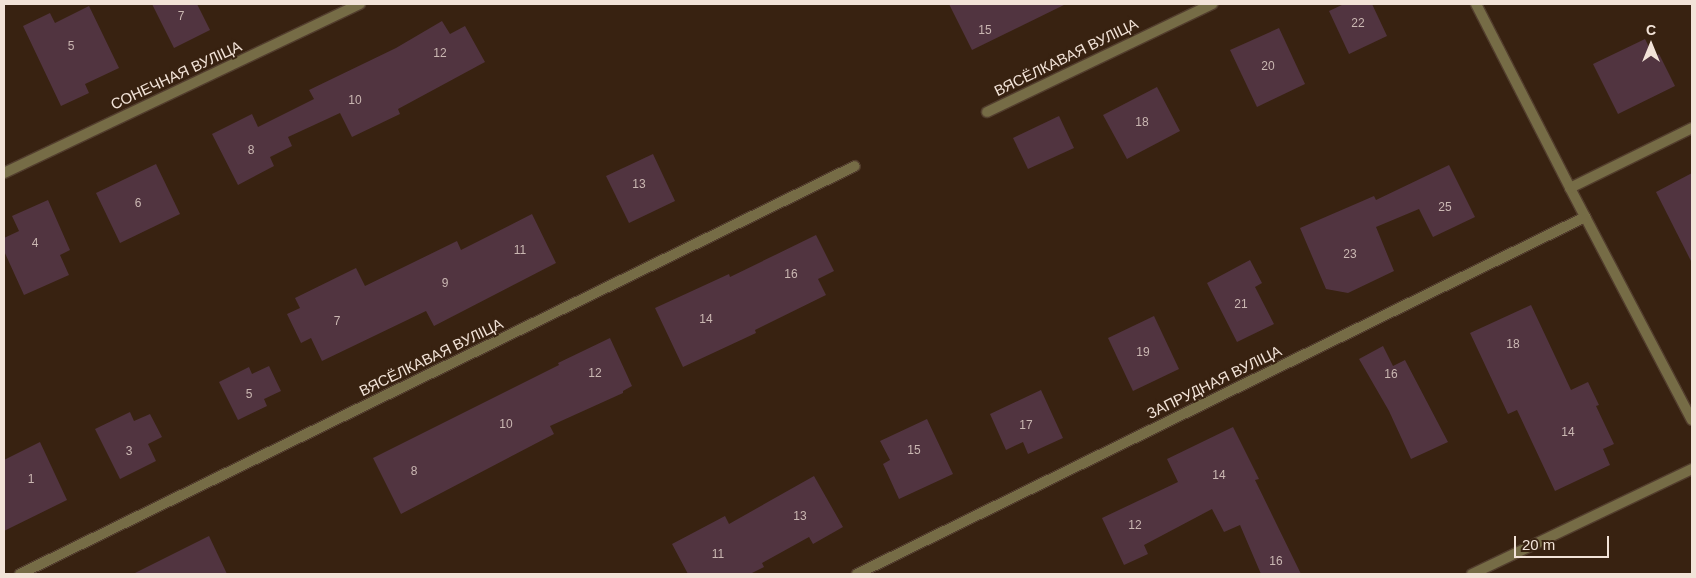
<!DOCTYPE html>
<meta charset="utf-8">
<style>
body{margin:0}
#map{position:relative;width:1696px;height:578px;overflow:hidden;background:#382211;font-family:Helvetica,sans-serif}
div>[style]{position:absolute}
.building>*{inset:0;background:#513440}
.roads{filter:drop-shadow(1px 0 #523d2d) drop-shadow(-1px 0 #523d2d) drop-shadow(0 1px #523d2d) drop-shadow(0 -1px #523d2d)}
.minor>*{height:10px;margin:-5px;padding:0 5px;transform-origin:5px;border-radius:5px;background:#766c46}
span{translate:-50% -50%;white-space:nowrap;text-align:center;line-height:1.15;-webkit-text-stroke:4px #382211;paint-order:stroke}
.number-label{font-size:12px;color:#cab7b2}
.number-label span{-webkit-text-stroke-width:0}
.street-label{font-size:15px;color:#f2e3d8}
.frame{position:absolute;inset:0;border:5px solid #f2e3d8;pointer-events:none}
.north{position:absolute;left:1626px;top:20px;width:50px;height:50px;-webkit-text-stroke:4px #382211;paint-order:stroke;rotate:0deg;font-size:14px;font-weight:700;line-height:20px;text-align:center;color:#f2e3d8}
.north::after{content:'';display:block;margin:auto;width:18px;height:22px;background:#f2e3d8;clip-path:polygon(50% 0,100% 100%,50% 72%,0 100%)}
.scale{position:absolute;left:1514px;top:536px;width:95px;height:22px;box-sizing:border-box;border:2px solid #f2e3d8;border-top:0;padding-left:6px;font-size:15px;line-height:18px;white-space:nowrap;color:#f2e3d8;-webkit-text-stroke:4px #382211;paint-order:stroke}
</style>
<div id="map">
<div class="building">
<i style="clip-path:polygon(152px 4px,197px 4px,210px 30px,174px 48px)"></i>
<i style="clip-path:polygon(949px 4px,1066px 4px,972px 50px)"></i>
<i style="clip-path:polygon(1344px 4px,1372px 4px,1387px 36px,1349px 54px,1329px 11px)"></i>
<i style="clip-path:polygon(89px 6px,119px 68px,85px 84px,89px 93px,61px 106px,23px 26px,50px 13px,55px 23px)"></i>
<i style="clip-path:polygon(442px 21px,450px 34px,465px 26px,485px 62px,398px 109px,400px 114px,352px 137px,340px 113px,288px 137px,292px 146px,270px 157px,274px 166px,238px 185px,212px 134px,252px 114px,258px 127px,314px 99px,309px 90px,396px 48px)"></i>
<i style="clip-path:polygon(1279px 28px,1305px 84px,1257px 107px,1230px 50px)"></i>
<i style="clip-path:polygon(1645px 39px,1654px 57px,1659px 54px,1675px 86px,1618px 114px,1593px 64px)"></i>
<i style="clip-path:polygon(1157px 87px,1180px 131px,1127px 159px,1103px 115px)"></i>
<i style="clip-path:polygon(1059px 116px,1074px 148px,1028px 169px,1013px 138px)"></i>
<i style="clip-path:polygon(653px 154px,675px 201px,629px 223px,606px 176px)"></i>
<i style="clip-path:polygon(156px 164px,180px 214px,120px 243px,96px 193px)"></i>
<i style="clip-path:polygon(1449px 165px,1475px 217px,1433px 237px,1419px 209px,1376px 227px,1394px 271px,1348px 293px,1326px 289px,1300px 228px,1374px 196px,1376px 200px)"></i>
<i style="clip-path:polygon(1692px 173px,1692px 263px,1656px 192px)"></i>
<i style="clip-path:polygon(48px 200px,70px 250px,60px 255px,69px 275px,24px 295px,4px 251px,4px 238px,19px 231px,12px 216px)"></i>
<i style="clip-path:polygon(532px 214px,556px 263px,434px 326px,426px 311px,322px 361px,311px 338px,301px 343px,287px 314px,300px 308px,295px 298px,356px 268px,365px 286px,457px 241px,461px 250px)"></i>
<i style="clip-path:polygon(816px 235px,834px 271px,818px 279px,826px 295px,755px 330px,756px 333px,683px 367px,655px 308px,729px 274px,730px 277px)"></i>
<i style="clip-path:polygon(1250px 260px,1262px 283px,1255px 287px,1274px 324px,1237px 342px,1207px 283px)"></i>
<i style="clip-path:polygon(1531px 305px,1571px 390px,1588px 382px,1599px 405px,1596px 406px,1614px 444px,1603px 449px,1610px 465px,1555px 491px,1517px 410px,1508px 414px,1470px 333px)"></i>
<i style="clip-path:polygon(1154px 316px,1179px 369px,1133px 391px,1108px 338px)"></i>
<i style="clip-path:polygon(610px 338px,632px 386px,623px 391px,623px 393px,550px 426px,554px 434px,401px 514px,373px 458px,559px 365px,558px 363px)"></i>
<i style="clip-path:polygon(1383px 346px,1393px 366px,1405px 360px,1448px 442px,1411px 459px,1389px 411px,1359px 359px)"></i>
<i style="clip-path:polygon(269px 366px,281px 391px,264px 399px,267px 406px,238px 420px,219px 382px,249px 367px,252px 374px)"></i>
<i style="clip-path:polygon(1041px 390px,1063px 438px,1028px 454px,1023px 442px,1006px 450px,990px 414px)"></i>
<i style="clip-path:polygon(130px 412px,134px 421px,150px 414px,162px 437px,148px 444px,156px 461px,120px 479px,95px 429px)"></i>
<i style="clip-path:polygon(927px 419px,953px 474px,899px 499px,883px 464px,890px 460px,880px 441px)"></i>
<i style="clip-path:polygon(1233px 427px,1259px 479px,1255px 480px,1301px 574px,1261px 574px,1240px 525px,1224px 532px,1212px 509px,1144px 545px,1148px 554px,1124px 565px,1102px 518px,1178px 482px,1167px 459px)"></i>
<i style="clip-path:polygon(40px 442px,67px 500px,4px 531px,4px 460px)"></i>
<i style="clip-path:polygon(814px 476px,843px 527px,813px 544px,809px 537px,762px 563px,764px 567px,750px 574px,688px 574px,672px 544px,725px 516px,729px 524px)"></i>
<i style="clip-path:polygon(209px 536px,227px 574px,133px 574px)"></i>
</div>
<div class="roads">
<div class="minor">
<i style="left:1476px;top:4px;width:207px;rotate:62.9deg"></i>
<i style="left:1570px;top:188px;width:262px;rotate:62.3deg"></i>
<i style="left:987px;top:112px;width:250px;rotate:-25.6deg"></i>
<i style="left:4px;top:173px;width:394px;rotate:-25.4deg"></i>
<i style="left:1570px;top:188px;width:136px;rotate:-26.2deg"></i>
<i style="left:20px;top:574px;width:929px;rotate:-26.04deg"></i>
<i style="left:857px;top:574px;width:811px;rotate:-26.12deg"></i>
<i style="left:1472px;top:574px;width:244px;rotate:-25.5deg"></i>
</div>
</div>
<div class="number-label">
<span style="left:181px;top:17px">7</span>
<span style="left:1358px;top:24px">22</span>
<span style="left:985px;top:31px">15</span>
<span style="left:71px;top:47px">5</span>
<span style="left:440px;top:54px">12</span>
<span style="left:1268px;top:67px">20</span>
<span style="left:355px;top:101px">10</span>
<span style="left:1142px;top:123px">18</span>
<span style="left:251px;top:151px">8</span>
<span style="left:639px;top:185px">13</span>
<span style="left:138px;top:204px">6</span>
<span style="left:1445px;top:208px">25</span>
<span style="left:35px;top:244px">4</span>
<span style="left:520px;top:251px">11</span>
<span style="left:1350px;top:255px">23</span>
<span style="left:791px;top:275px">16</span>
<span style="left:445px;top:284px">9</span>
<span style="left:1241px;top:305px">21</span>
<span style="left:706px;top:320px">14</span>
<span style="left:337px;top:322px">7</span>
<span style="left:1513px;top:345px">18</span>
<span style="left:1143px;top:353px">19</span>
<span style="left:595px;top:374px">12</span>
<span style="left:1391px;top:375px">16</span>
<span style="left:249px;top:395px">5</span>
<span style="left:506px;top:425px">10</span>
<span style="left:1026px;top:426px">17</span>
<span style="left:1568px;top:433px">14</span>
<span style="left:914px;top:451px">15</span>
<span style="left:129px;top:452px">3</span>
<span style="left:414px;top:472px">8</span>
<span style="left:1219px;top:476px">14</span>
<span style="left:31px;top:480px">1</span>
<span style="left:800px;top:517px">13</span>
<span style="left:1135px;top:526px">12</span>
<span style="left:718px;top:555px">11</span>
<span style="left:1276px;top:562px">16</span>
</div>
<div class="street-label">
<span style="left:1066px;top:57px;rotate:-26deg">ВЯСЁЛКАВАЯ ВУЛІЦА</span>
<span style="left:176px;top:75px;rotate:-25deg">СОНЕЧНАЯ ВУЛІЦА</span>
<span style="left:431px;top:357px;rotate:-26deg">ВЯСЁЛКАВАЯ ВУЛІЦА</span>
<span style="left:1214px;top:382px;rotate:-26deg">ЗАПРУДНАЯ ВУЛІЦА</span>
</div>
<div class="frame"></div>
<div class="north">С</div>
<div class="scale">20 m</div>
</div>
